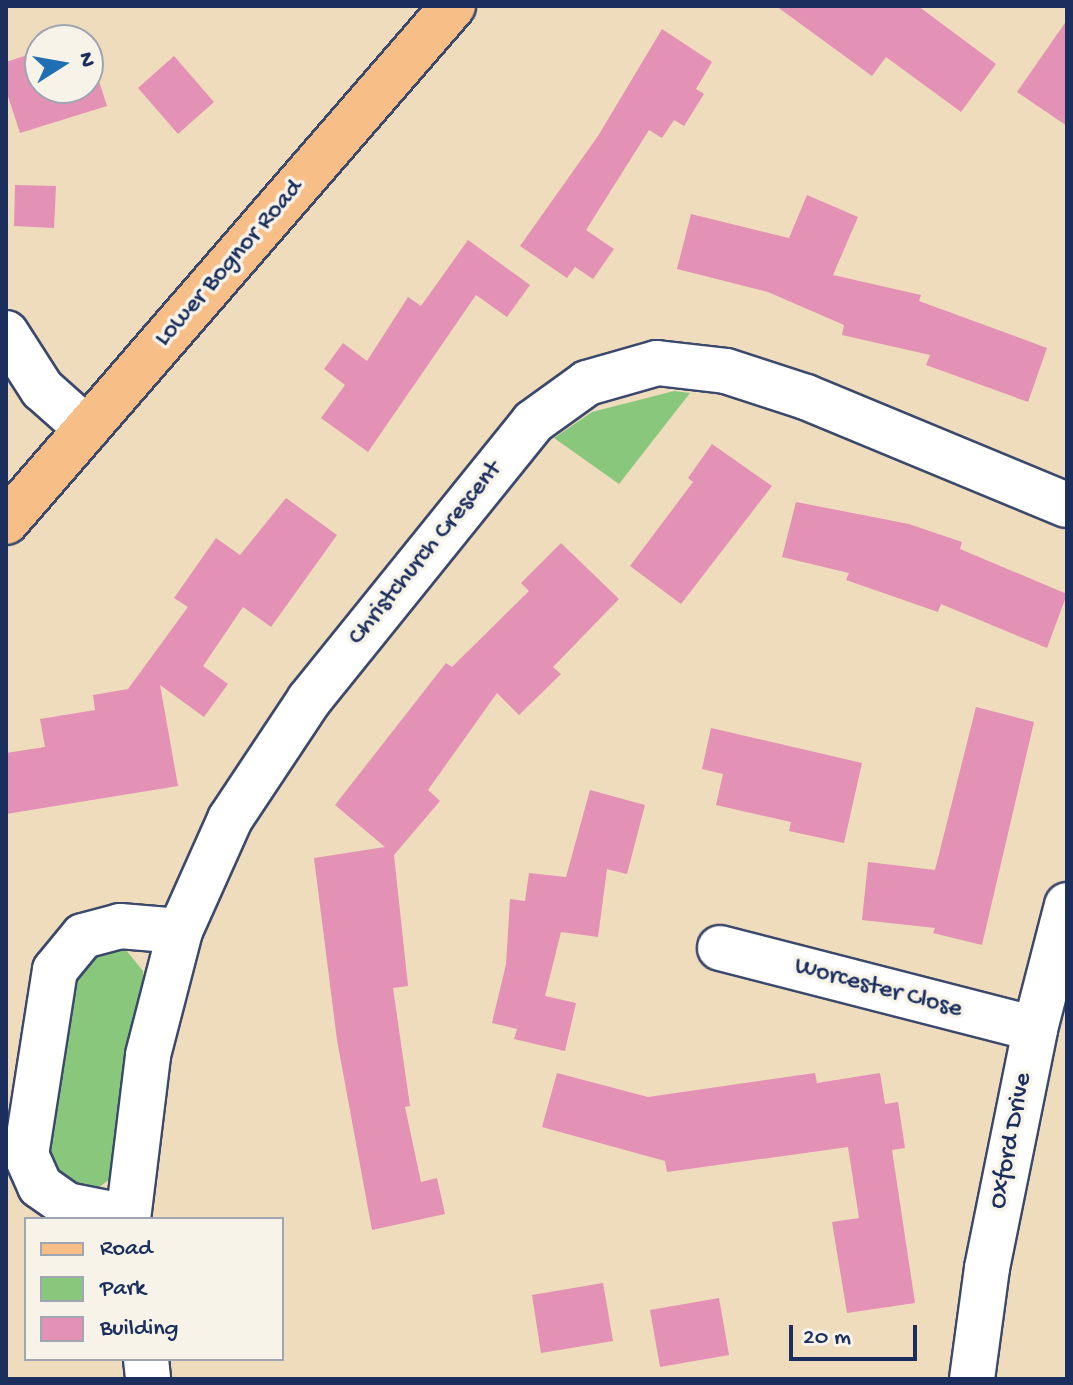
<!DOCTYPE html>
<style>
body{margin:0}
#map{position:relative;width:1073px;height:1385px;overflow:hidden;background:#efdcbc;font-family:"Gochi Hand",sans-serif}
div>[style]{position:absolute}
.green>*{inset:0;background:#89c77d}
.building>*{inset:0;background:#e391b5}
.roads{filter:drop-shadow(2px 0 #3b496c) drop-shadow(-2px 0 #3b496c) drop-shadow(0 2px #3b496c) drop-shadow(0 -2px #3b496c)}
.minor>*{height:44px;margin:-22px;padding:0 22px;transform-origin:22px;border-radius:22px;background:#fff}
.major>*{height:44px;margin:-22px;padding:0 22px;transform-origin:22px;border-radius:22px;background:#f7be88}
span{translate:-50% -50%;white-space:nowrap;text-align:center;line-height:1.15;-webkit-text-stroke:7px #f7f3e8;paint-order:stroke}
.street-label{font-size:26px;color:#1b2f5e}
.frame{position:absolute;inset:0;border:8px solid #1b2f5e;pointer-events:none}
.legend{position:absolute;left:24px;top:1217px;width:260px;height:144px;box-sizing:border-box;background:#f7f3e8;border:2px solid #9fa5b1;margin:0;padding:10px 14px;list-style:none;font-size:24px;color:#1b2f5e}
.legend li{display:flex;align-items:center;gap:16px;height:40px}
.legend b{width:40px;border:2px solid #9fa5b1}
.north{position:absolute;left:24px;top:24px;width:80px;height:80px;box-sizing:border-box;background:#f7f3e8;border:2px solid #9fa5b1;border-radius:50%;rotate:79deg;font-size:22px;font-weight:700;line-height:32px;text-align:center;color:#1b2f5e}
.north::after{content:'';display:block;margin:auto;width:28px;height:36px;background:#1f6fb2;clip-path:polygon(50% 0,100% 100%,50% 72%,0 100%)}
.scale{position:absolute;left:789px;top:1325px;width:128px;height:36px;box-sizing:border-box;border:4px solid #1b2f5e;border-top:0;padding-left:10px;font-size:24px;line-height:28px;white-space:nowrap;color:#1b2f5e;-webkit-text-stroke:6px #f7f3e8;paint-order:stroke}
</style>
<div id="map">
<div class="green">
<i style="clip-path:polygon(674px 391px,690px 393px,619px 484px,554px 438px,592px 412px)"></i>
<i style="clip-path:polygon(99px 947px,125px 949px,143px 971px,144px 994px,111px 1178px,92px 1193px,69px 1191px,44px 1155px,74px 968px)"></i>
</div>
<div class="building">
<i style="clip-path:polygon(776px 6px,918px 6px,996px 64px,961px 112px,886px 57px,872px 76px)"></i>
<i style="clip-path:polygon(1067px 20px,1067px 126px,1017px 92px)"></i>
<i style="clip-path:polygon(662px 29px,712px 62px,696px 89px,704px 94px,684px 126px,674px 120px,662px 138px,649px 130px,586px 230px,614px 249px,593px 279px,575px 267px,567px 278px,520px 246px,598px 136px)"></i>
<i style="clip-path:polygon(88px 47px,107px 106px,20px 133px,6px 90px,6px 62px,40px 51px,40px 88px,88px 88px)"></i>
<i style="clip-path:polygon(174px 56px,214px 102px,178px 134px,138px 88px)"></i>
<i style="clip-path:polygon(15px 185px,56px 186px,54px 228px,14px 226px)"></i>
<i style="clip-path:polygon(807px 195px,858px 217px,833px 275px,921px 295px,919px 301px,1047px 348px,1028px 402px,926px 365px,930px 355px,842px 335px,844px 325px,768px 292px,677px 269px,691px 214px,789px 238px)"></i>
<i style="clip-path:polygon(468px 240px,530px 285px,507px 317px,476px 295px,368px 452px,321px 418px,345px 385px,324px 369px,343px 343px,367px 361px,408px 297px,421px 306px)"></i>
<i style="clip-path:polygon(712px 444px,772px 486px,681px 604px,630px 566px,693px 482px,688px 478px)"></i>
<i style="clip-path:polygon(286px 498px,337px 535px,271px 627px,243px 607px,203px 666px,228px 684px,204px 717px,160px 685px,178px 786px,6px 814px,6px 753px,45px 747px,40px 719px,95px 710px,93px 695px,128px 689px,188px 607px,174px 598px,216px 538px,240px 555px)"></i>
<i style="clip-path:polygon(796px 502px,909px 524px,962px 542px,960px 549px,1067px 594px,1047px 648px,941px 604px,938px 612px,846px 580px,849px 573px,782px 557px)"></i>
<i style="clip-path:polygon(561px 543px,619px 599px,553px 667px,561px 674px,519px 715px,497px 693px,428px 790px,440px 801px,394px 855px,408px 986px,393px 988px,410px 1106px,405px 1107px,421px 1182px,437px 1178px,445px 1214px,372px 1230px,337px 1040px,314px 858px,385px 847px,335px 805px,446px 663px,452px 667px,529px 591px,521px 583px)"></i>
<i style="clip-path:polygon(976px 707px,1034px 722px,982px 945px,933px 933px,935px 928px,862px 920px,868px 862px,935px 870px)"></i>
<i style="clip-path:polygon(711px 728px,862px 763px,844px 843px,789px 831px,791px 822px,716px 805px,723px 774px,702px 769px)"></i>
<i style="clip-path:polygon(590px 790px,645px 805px,627px 874px,607px 869px,598px 937px,561px 932px,545px 996px,576px 1003px,565px 1051px,514px 1039px,517px 1029px,492px 1023px,506px 964px,510px 899px,525px 901px,529px 873px,566px 877px)"></i>
<i style="clip-path:polygon(557px 1073px,648px 1097px,815px 1073px,817px 1083px,880px 1073px,885px 1104px,898px 1102px,905px 1148px,892px 1150px,915px 1303px,847px 1313px,832px 1222px,859px 1218px,848px 1147px,667px 1172px,665px 1161px,542px 1127px)"></i>
<i style="clip-path:polygon(603px 1283px,613px 1341px,541px 1353px,532px 1295px)"></i>
<i style="clip-path:polygon(719px 1298px,729px 1355px,660px 1367px,650px 1310px)"></i>
</div>
<div class="roads">
<div class="minor">
<i style="left:6px;top:333px;width:67px;rotate:57.3deg"></i>
<i style="left:42px;top:389px;width:60px;rotate:41.6deg"></i>
<i style="left:720px;top:948px;width:325px;rotate:14.4deg"></i>
<i style="left:128px;top:1217px;width:62px;rotate:-168.9deg"></i>
<i style="left:67px;top:1205px;width:33px;rotate:-145deg"></i>
<i style="left:40px;top:1186px;width:34px;rotate:-114deg"></i>
<i style="left:26px;top:1155px;width:187px;rotate:-81.1deg"></i>
<i style="left:55px;top:970px;width:44px;rotate:-50.5deg"></i>
<i style="left:83px;top:936px;width:38px;rotate:-15deg"></i>
<i style="left:120px;top:926px;width:60px;rotate:4.8deg"></i>
<i style="left:128px;top:1219px;width:165px;rotate:-83deg"></i>
<i style="left:148px;top:1055px;width:128px;rotate:-75.5deg"></i>
<i style="left:180px;top:931px;width:123px;rotate:-65.9deg"></i>
<i style="left:230px;top:819px;width:143px;rotate:-56.4deg"></i>
<i style="left:309px;top:700px;width:357px;rotate:-51.1deg"></i>
<i style="left:533px;top:422px;width:67px;rotate:-35.8deg"></i>
<i style="left:587px;top:383px;width:73px;rotate:-15.9deg"></i>
<i style="left:657px;top:363px;width:69px;rotate:6.6deg"></i>
<i style="left:726px;top:371px;width:84px;rotate:18deg"></i>
<i style="left:806px;top:397px;width:282px;rotate:22.5deg"></i>
<i style="left:146px;top:1359px;width:20px;rotate:84deg"></i>
<i style="left:972px;top:1379px;width:112px;rotate:-82.3deg"></i>
<i style="left:987px;top:1268px;width:244px;rotate:-78.6deg"></i>
<i style="left:1035px;top:1029px;width:128px;rotate:-75.5deg"></i>
</div>
<div class="major">
<i style="left:6px;top:522px;width:683px;rotate:-49.1deg"></i>
</div>
</div>
<div class="street-label">
<span style="left:230px;top:264px;rotate:-49deg">Lower Bognor Road</span>
<span style="left:426px;top:554px;rotate:-51deg">Christchurch Crescent</span>
<span style="left:878px;top:989px;rotate:15deg">Worcester Close</span>
<span style="left:1012px;top:1141px;rotate:-79deg">Oxford Drive</span>
</div>
<div class="frame"></div>
<ul class="legend">
<li><b style="height:10px;background:#f7be88"></b>Road</li>
<li><b style="height:22px;background:#89c77d"></b>Park</li>
<li><b style="height:22px;background:#e391b5"></b>Building</li>
</ul>
<div class="north">N</div>
<div class="scale">20 m</div>
</div>
